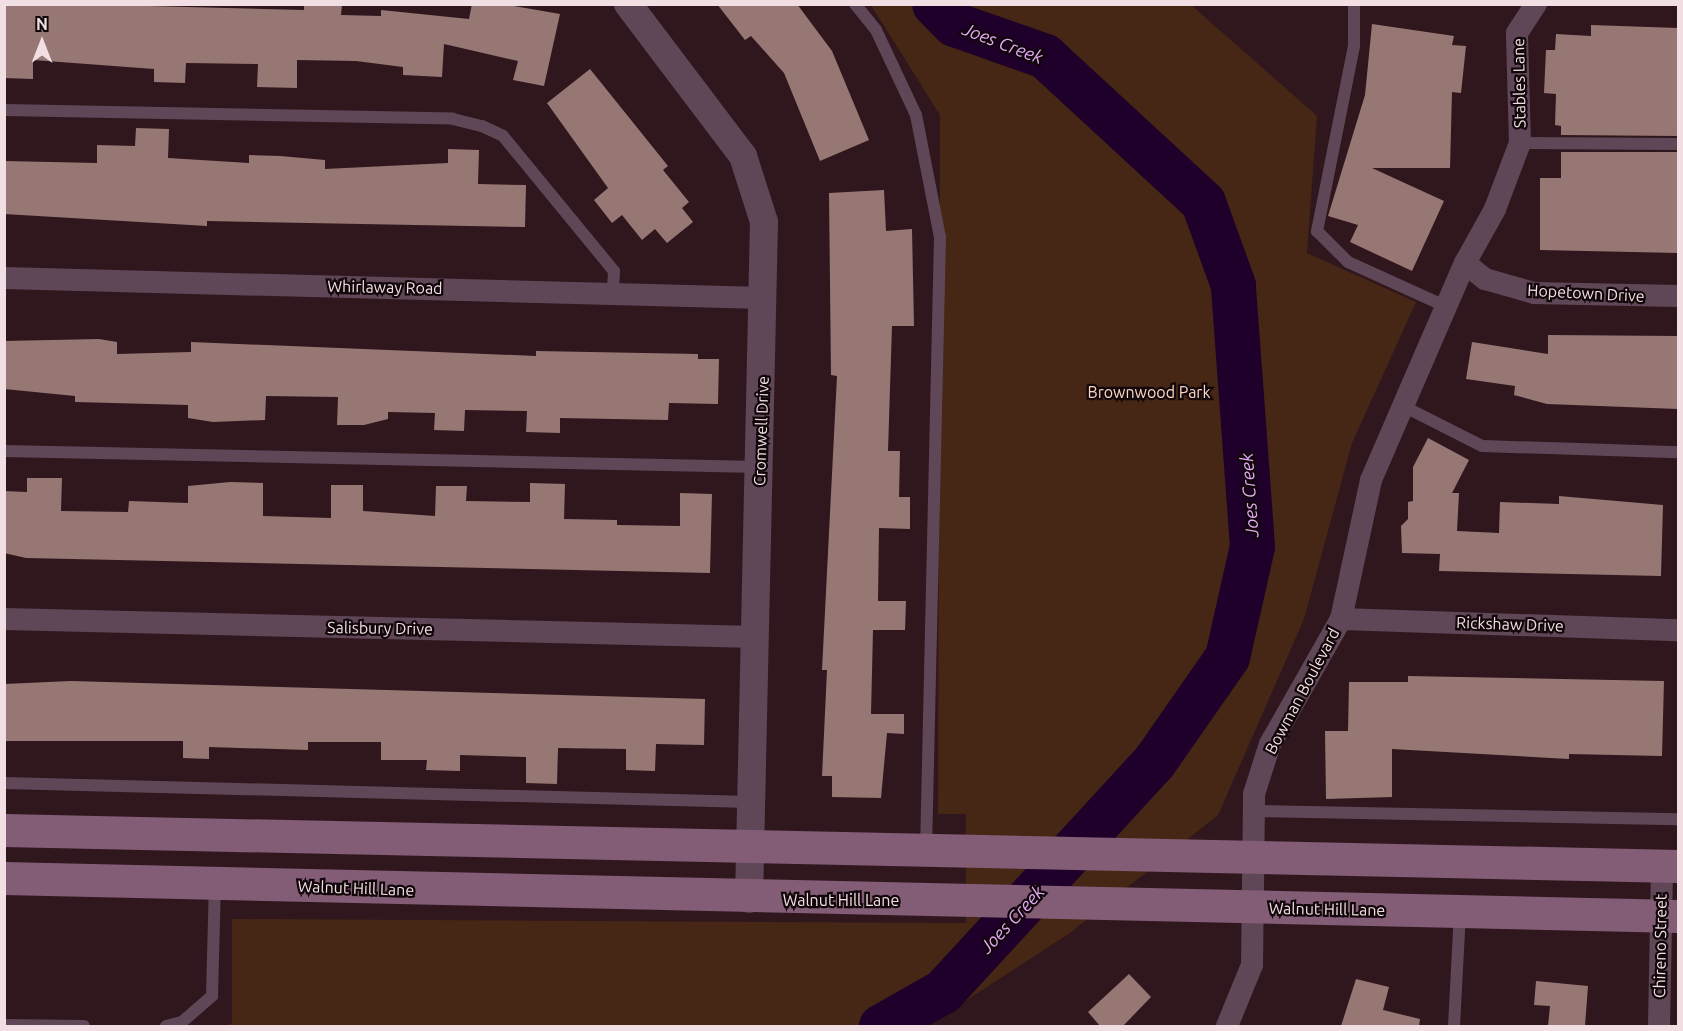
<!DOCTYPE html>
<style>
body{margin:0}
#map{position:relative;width:1683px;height:1031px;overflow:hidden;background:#30171e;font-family:Ubuntu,sans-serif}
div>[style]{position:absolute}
.green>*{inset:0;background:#462614}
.river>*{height:45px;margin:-22.5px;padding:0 22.5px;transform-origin:22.5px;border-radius:22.5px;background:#1e002a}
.building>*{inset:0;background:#977773}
.service>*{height:12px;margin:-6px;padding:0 6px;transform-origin:6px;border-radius:6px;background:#5f4757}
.minor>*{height:22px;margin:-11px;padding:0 11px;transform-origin:11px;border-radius:11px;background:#5f4757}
.tertiary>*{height:28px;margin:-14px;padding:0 14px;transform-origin:14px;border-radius:14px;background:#5f4757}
.secondary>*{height:33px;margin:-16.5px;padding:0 16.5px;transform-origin:16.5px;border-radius:16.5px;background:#835c76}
span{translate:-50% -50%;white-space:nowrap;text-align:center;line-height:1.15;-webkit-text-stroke:4.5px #110609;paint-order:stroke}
.street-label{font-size:16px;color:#f1dfe3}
.park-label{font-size:16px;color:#fbd6c3}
.water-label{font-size:18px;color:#e2aaf8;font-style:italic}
.frame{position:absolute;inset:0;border:6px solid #f1dfe3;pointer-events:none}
.north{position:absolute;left:12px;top:12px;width:60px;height:60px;-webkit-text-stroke:4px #110609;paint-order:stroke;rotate:0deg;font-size:16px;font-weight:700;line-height:24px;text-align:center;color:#f1dfe3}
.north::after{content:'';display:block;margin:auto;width:21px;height:27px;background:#f1dfe3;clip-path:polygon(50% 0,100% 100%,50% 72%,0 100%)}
</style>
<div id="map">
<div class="green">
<i style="clip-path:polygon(871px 5px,1191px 5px,1317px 116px,1307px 253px,1416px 302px,1352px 443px,1304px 619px,1218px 815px,1070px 933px,927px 1026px,227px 1026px,232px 1023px,232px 919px,966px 923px,966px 814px,938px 814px,940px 115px)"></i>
</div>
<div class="river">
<i style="left:881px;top:1026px;width:71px;rotate:-29.4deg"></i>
<i style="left:943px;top:991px;width:310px;rotate:-47.4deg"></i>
<i style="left:1153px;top:763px;width:129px;rotate:-55.1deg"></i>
<i style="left:1227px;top:657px;width:114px;rotate:-77.3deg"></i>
<i style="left:1252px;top:546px;width:262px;rotate:-94.2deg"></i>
<i style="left:1233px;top:285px;width:88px;rotate:-109.9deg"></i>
<i style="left:1203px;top:202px;width:215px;rotate:-137.3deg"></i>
<i style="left:1045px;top:56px;width:96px;rotate:-160.6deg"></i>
<i style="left:954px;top:24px;width:28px;rotate:-135deg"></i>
</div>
<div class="building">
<i style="clip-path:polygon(71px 4px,304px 10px,304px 4px,342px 5px,341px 15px,381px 16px,381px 10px,469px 19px,472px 4px,503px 4px,560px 14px,544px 86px,513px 80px,518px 61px,444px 44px,442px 77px,403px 75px,403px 67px,356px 61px,297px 60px,297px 88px,257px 87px,258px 64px,186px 63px,185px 83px,154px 82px,154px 69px,33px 60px,33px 79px,4px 78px,4px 6px)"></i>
<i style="clip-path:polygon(717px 4px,797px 4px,832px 51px,869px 140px,820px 161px,784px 73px,751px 36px,745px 40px)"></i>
<i style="clip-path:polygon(1372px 24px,1454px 36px,1452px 45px,1466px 46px,1461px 93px,1452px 92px,1450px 168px,1372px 168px,1444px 201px,1412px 271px,1350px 242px,1358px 225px,1328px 216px,1365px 95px)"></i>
<i style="clip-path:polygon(1591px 25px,1678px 28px,1678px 136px,1561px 135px,1561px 126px,1555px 125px,1556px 94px,1544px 93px,1546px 50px,1555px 50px,1556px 34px,1591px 36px)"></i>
<i style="clip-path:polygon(590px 69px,668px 166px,663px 170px,689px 202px,682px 208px,693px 222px,667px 243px,655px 229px,642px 240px,622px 215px,612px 223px,594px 200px,608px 188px,547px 103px)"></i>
<i style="clip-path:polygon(136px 128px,169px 129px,168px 158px,249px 163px,249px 155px,280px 156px,325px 160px,325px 169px,448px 163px,448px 149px,479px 150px,478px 184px,526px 185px,525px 227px,207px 221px,207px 226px,4px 214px,4px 161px,97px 163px,97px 145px,135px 146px)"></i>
<i style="clip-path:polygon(1561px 152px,1678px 152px,1678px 253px,1540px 250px,1540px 178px,1561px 178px)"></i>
<i style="clip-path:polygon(884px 190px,886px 231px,912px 229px,914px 326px,892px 326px,888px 451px,900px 451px,899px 497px,910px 497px,910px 529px,879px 528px,878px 601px,906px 601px,905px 630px,873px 630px,871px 714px,904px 714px,904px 734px,887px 733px,881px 798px,832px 797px,832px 776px,822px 776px,827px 670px,822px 670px,837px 376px,831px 375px,829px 193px)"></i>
<i style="clip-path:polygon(1548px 335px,1678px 336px,1678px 409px,1547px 404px,1514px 395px,1515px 386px,1466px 379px,1472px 342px,1548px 354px)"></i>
<i style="clip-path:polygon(99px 339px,117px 342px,117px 354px,191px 352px,191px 342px,536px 356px,536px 351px,698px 354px,698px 359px,719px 359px,718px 404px,669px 403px,668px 420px,560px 418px,560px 433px,526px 432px,527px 411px,465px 410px,464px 431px,434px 430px,435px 413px,388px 412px,388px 419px,364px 425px,337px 425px,338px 397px,266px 396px,265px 420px,213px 422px,188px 418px,188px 405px,75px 402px,75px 396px,4px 389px,4px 341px)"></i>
<i style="clip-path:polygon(1428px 438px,1469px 460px,1452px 493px,1459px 493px,1457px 531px,1499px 533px,1500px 502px,1559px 504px,1559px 496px,1663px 505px,1661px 576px,1439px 571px,1440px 554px,1402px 553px,1401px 526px,1408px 519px,1408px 502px,1413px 501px,1413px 467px)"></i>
<i style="clip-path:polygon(27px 478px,62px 478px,61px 511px,128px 512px,129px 501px,188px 503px,188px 486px,230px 482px,263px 483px,263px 516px,331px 518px,331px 485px,363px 485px,363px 511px,435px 516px,436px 486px,467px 486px,466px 501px,530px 502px,530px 483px,565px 484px,564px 519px,617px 520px,617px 525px,680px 526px,680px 493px,712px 494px,710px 573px,26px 558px,4px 553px,4px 491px,27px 492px)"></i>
<i style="clip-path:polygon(1408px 676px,1664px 681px,1662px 756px,1569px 754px,1569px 759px,1392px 749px,1392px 797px,1326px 799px,1325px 731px,1348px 731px,1349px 682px,1408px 682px)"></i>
<i style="clip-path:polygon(71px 681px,705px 699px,704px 745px,656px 744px,655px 771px,626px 770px,626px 749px,558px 748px,557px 784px,526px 783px,526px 757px,460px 755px,460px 771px,426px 770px,427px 760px,381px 760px,381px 742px,308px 742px,308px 750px,209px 747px,209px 759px,183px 758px,183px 741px,4px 741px,4px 684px)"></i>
<i style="clip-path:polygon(1129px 974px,1151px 997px,1123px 1026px,1100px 1026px,1088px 1012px)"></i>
<i style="clip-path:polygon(1356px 979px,1389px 987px,1383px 1010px,1420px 1019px,1419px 1026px,1341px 1026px)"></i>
<i style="clip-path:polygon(1536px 981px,1588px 986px,1585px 1026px,1548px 1026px,1550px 1006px,1534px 1005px)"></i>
</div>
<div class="service">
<i style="left:855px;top:4px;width:33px;rotate:51deg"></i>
<i style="left:876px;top:30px;width:94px;rotate:64.8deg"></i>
<i style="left:916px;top:115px;width:124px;rotate:78.9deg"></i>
<i style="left:940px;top:237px;width:610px;rotate:91.31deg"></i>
<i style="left:1354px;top:4px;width:42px;rotate:90deg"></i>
<i style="left:1354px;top:46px;width:189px;rotate:101.3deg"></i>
<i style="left:1317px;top:231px;width:44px;rotate:45deg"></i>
<i style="left:1348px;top:262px;width:107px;rotate:24.4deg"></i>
<i style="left:4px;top:110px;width:449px;rotate:1.1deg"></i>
<i style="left:453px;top:119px;width:30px;rotate:14deg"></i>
<i style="left:482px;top:126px;width:23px;rotate:25deg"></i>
<i style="left:503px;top:136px;width:175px;rotate:50.6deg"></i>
<i style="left:614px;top:271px;width:22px;rotate:93deg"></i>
<i style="left:1520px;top:143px;width:158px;rotate:0.4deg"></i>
<i style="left:1401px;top:405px;width:91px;rotate:26.8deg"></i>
<i style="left:1482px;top:446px;width:196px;rotate:1.8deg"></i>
<i style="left:4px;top:451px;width:755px;rotate:1.21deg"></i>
<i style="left:4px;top:783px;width:747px;rotate:1.46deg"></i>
<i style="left:1254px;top:811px;width:424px;rotate:1.1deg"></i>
<i style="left:4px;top:1025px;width:80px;rotate:0.7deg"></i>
<i style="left:166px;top:1026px;width:16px;rotate:-14deg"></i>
<i style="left:182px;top:1022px;width:40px;rotate:-41deg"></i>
<i style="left:212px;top:996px;width:112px;rotate:-88.5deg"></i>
<i style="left:1454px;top:1026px;width:114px;rotate:-87deg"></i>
</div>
<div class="minor">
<i style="left:1465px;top:263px;width:26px;rotate:39deg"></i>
<i style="left:1485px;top:279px;width:51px;rotate:15.9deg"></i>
<i style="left:1534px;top:293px;width:144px;rotate:1.2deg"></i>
<i style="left:4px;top:278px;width:761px;rotate:1.51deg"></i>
<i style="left:4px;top:619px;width:752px;rotate:1.37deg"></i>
<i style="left:1341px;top:619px;width:337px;rotate:1.9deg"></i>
<i style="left:1227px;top:1026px;width:66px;rotate:-67.7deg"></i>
<i style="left:1252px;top:965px;width:171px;rotate:-89.3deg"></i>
<i style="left:1254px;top:794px;width:52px;rotate:-72.3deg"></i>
<i style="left:1270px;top:744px;width:144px;rotate:-60.4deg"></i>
<i style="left:1341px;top:619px;width:142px;rotate:-77.8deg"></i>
<i style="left:1371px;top:480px;width:236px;rotate:-66.6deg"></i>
<i style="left:1465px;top:263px;width:62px;rotate:-60.9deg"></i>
<i style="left:1495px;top:209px;width:71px;rotate:-69.3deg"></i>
<i style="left:1520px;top:143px;width:110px;rotate:-91.6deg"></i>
<i style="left:1517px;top:33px;width:35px;rotate:-57deg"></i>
<i style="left:1659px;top:1026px;width:161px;rotate:-88.9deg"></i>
</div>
<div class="tertiary">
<i style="left:628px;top:4px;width:191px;rotate:52.9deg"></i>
<i style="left:743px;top:156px;width:69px;rotate:72.3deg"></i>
<i style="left:764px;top:222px;width:677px;rotate:91.27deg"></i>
</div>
<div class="secondary">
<i style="left:4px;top:830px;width:1674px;rotate:1.23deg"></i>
<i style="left:4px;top:878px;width:1674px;rotate:1.3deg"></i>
</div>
<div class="street-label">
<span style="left:1519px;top:83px;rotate:-91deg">Stables Lane</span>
<span style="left:385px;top:287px;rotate:1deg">Whirlaway Road</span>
<span style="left:1586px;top:293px;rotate:3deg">Hopetown Drive</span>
<span style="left:761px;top:431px;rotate:-88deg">Cromwell Drive</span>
<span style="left:1510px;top:624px;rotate:2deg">Rickshaw Drive</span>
<span style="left:380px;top:628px;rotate:1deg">Salisbury Drive</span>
<span style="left:1302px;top:691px;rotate:-62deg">Bowman Boulevard</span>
<span style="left:356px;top:888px;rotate:2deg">Walnut Hill Lane</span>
<span style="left:841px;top:900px">Walnut Hill Lane</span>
<span style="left:1327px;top:909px;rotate:1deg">Walnut Hill Lane</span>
<span style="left:1660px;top:946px;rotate:-89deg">Chireno Street</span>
</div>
<div class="park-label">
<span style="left:1149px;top:392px">Brownwood Park</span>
</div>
<div class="water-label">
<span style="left:1003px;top:43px;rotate:21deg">Joes Creek</span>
<span style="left:1249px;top:495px;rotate:-94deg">Joes Creek</span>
<span style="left:1012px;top:919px;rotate:-47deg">Joes Creek</span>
</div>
<div class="frame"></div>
<div class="north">N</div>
</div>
